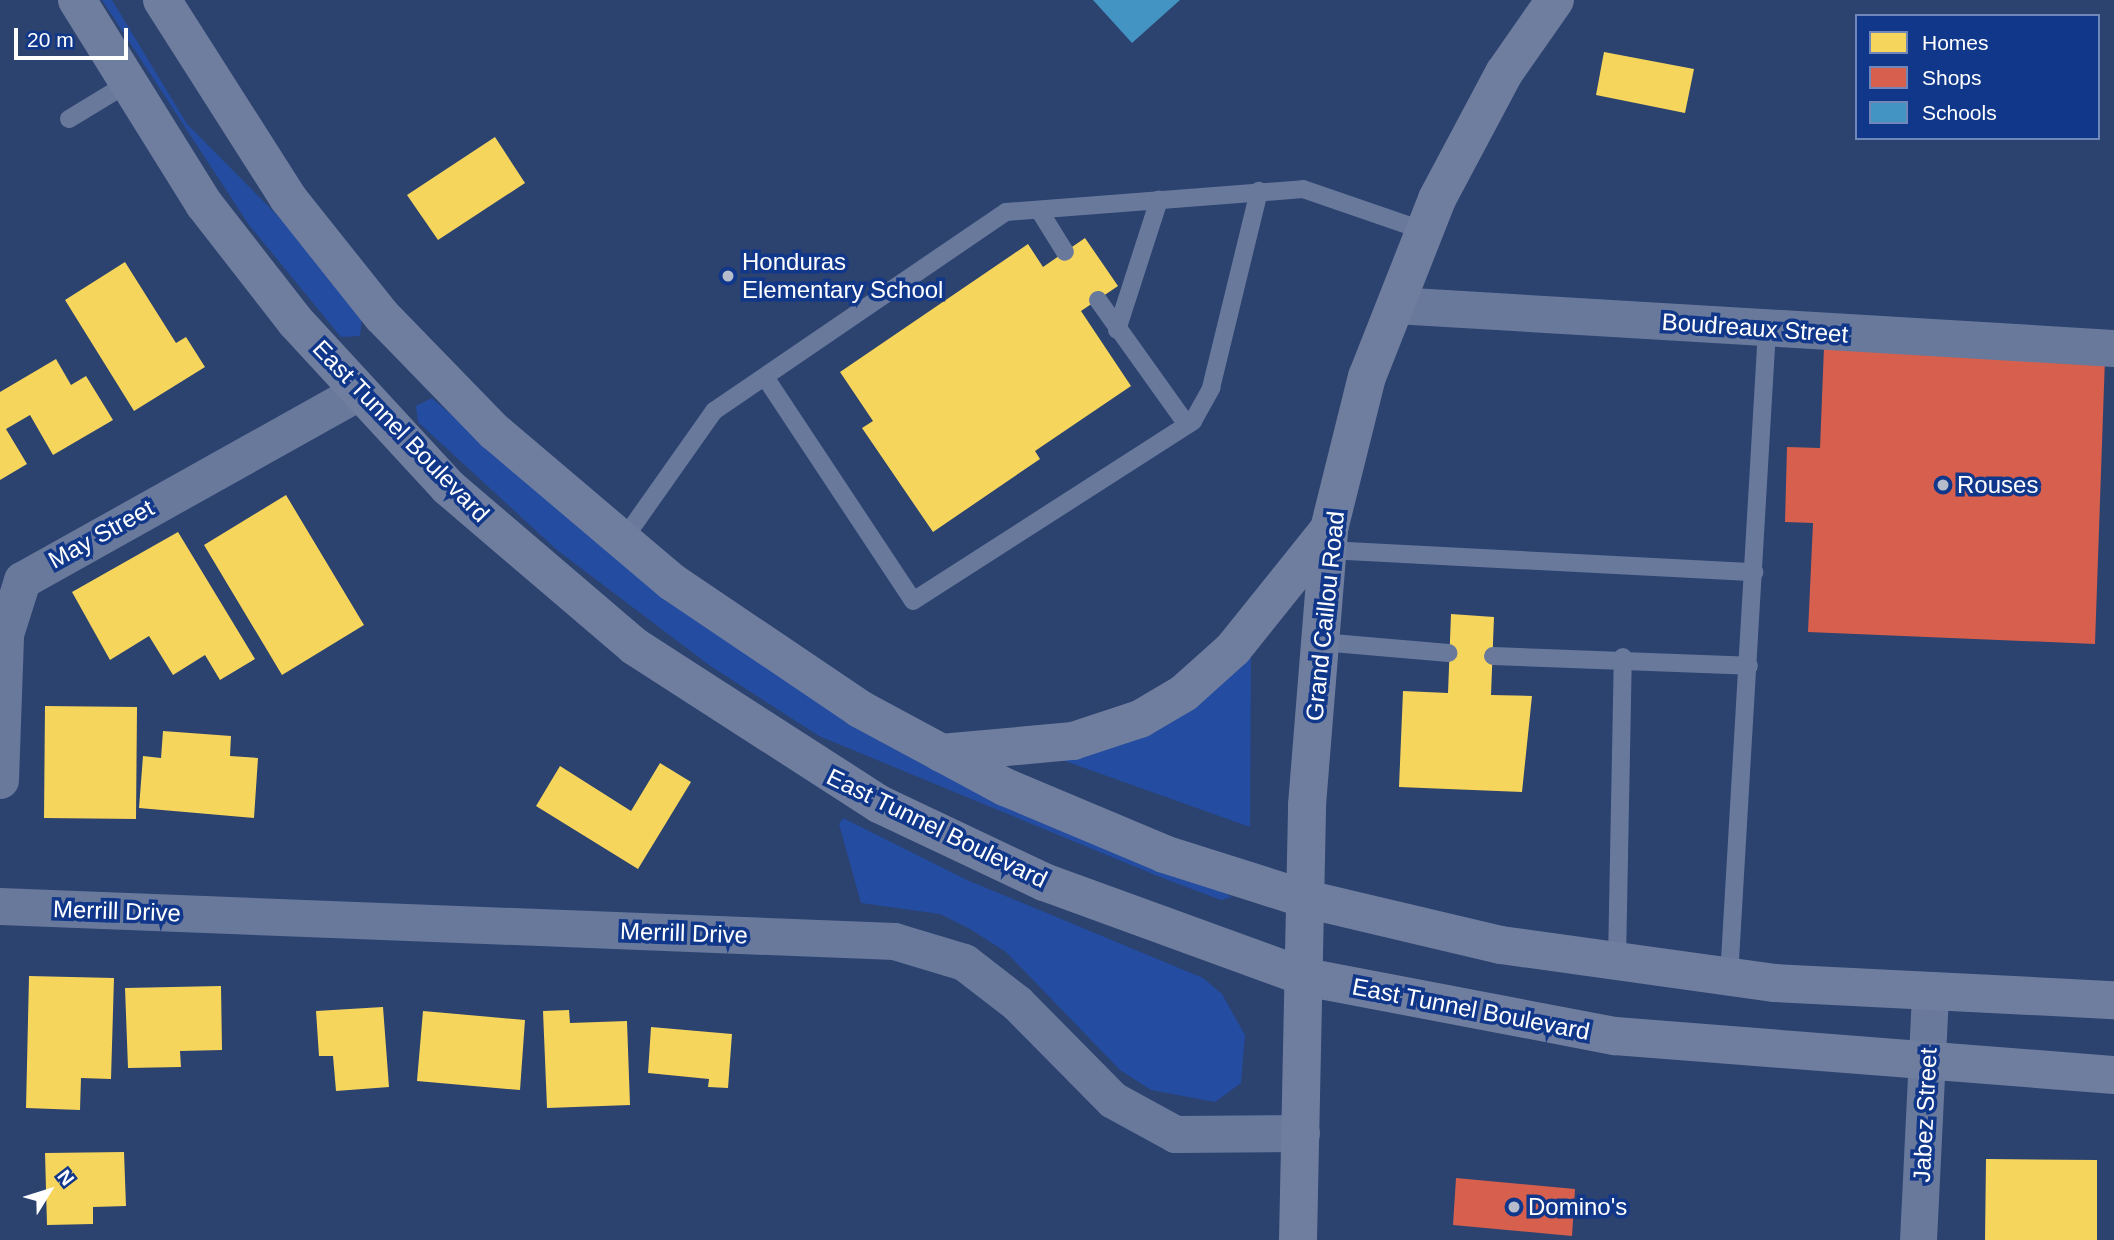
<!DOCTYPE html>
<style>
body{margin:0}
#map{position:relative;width:2114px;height:1240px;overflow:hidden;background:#2c426f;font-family:Arial,sans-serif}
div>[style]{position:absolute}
.green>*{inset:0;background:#244ca1}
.homes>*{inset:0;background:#f6d55c}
.shops>*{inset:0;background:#d6604d}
.schools>*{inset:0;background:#4393c3}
.lane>*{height:18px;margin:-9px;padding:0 9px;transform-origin:9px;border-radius:9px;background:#68799c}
.street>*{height:37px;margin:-18.5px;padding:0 18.5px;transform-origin:18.5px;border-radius:18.5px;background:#68799c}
.secondary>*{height:38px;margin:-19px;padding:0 19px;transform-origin:19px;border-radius:19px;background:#6f7e9f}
.dots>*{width:19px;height:19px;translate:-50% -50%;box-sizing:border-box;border:4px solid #11378a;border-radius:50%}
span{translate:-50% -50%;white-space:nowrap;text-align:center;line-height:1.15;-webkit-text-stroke:7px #11378a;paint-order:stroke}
.poi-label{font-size:24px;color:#fff}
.left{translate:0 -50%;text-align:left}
.street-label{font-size:24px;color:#fff}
.legend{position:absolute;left:1855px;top:14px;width:245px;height:126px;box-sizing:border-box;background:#11378a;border:2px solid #7087b9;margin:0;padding:9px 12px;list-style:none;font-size:21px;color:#fff}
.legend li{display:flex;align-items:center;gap:14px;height:35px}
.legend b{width:35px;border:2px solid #7087b9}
.north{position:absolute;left:14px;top:1156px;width:70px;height:70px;-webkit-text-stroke:5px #11378a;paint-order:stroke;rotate:52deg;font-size:19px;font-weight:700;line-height:28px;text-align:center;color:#fff}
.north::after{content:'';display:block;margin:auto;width:24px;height:32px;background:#fff;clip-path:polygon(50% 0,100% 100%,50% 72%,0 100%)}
.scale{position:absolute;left:14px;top:28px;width:114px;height:32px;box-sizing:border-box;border:4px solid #fff;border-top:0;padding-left:9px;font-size:21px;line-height:24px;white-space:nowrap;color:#fff;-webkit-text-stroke:5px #11378a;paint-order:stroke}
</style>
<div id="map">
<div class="green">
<i style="clip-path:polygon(102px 0,112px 0,187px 124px,281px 219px,362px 317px,360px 336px,341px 337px,249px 225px)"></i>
<i style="clip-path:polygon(432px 398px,634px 573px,1232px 897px,1221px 900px,1160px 877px,819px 736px,709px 665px,557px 550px,418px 422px,416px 406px)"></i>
<i style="clip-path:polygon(1251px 658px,1250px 827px,1062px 760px,1244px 659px)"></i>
<i style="clip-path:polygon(843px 818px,967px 880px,1203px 978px,1222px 994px,1245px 1035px,1241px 1083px,1215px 1102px,1151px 1090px,1120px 1070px,1006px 952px,970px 929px,940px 914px,861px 903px,839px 824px)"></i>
</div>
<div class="homes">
<i style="clip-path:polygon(1604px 52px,1694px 69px,1685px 113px,1596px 95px)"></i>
<i style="clip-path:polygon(495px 137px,525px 183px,438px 240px,407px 195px)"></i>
<i style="clip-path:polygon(1085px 238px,1118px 286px,1081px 311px,1131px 386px,1035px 451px,1040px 459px,933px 532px,862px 428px,873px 421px,840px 372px,1028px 244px,1043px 267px)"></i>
<i style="clip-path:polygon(125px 262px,176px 343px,186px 337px,205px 367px,134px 411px,65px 300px)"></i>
<i style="clip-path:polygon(56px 359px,71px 385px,86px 376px,113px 420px,53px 455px,30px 415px,6px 429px,27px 464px,0 480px,0 392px)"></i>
<i style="clip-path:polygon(286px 495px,364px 625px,282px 675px,204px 545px)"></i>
<i style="clip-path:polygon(178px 532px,255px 659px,220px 680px,205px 655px,173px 675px,149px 636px,110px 660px,72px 592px)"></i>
<i style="clip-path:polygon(1451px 614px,1494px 617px,1491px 695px,1532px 696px,1522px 792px,1399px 787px,1403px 691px,1448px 693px)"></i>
<i style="clip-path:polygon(45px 706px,137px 707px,136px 819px,44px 818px)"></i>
<i style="clip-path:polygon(163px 731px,231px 736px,230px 756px,258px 758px,254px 818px,139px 808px,143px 756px,161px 758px)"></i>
<i style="clip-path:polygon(660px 763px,691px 782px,638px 869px,536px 806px,560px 766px,631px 811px)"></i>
<i style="clip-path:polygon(29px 976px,114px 978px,111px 1079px,81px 1078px,80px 1110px,26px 1108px)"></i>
<i style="clip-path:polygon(221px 986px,222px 1050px,180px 1051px,181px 1067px,128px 1068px,125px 988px)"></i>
<i style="clip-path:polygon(383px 1007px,389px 1087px,336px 1091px,333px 1056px,319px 1056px,316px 1011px)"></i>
<i style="clip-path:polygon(569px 1010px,570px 1023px,627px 1021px,630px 1105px,547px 1108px,543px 1011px)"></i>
<i style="clip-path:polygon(423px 1011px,525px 1020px,520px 1090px,417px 1081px)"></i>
<i style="clip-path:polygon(651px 1027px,732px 1034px,728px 1088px,708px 1087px,709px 1079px,648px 1073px)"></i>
<i style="clip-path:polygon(124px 1152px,126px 1206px,93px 1207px,93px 1224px,47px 1225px,45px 1153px)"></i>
<i style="clip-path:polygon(1986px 1159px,2097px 1160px,2097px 1240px,1985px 1240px)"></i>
</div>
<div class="shops">
<i style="clip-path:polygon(1824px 347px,2105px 358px,2095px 644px,1808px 632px,1813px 523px,1785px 522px,1787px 447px,1820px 448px)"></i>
<i style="clip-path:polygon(1456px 1178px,1575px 1189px,1572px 1236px,1453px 1225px)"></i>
</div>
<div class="schools">
<i style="clip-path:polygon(1093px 0,1180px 0,1132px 43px)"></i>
</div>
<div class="lane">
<i style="left:69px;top:119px;width:66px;rotate:-31.3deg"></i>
<i style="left:1039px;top:210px;width:49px;rotate:58.2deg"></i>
<i style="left:1098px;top:300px;width:153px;rotate:54.5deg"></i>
<i style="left:1117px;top:330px;width:137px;rotate:-72.1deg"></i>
<i style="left:765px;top:377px;width:268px;rotate:56.5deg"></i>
<i style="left:913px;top:601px;width:333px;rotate:-32.7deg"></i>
<i style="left:1193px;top:421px;width:38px;rotate:-61deg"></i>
<i style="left:1211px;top:388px;width:203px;rotate:-76.3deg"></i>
<i style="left:623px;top:540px;width:158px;rotate:-54.8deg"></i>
<i style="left:714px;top:411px;width:353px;rotate:-34.3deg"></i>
<i style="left:1006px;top:212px;width:298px;rotate:-4.4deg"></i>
<i style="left:1303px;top:189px;width:129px;rotate:19deg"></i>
<i style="left:1328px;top:550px;width:427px;rotate:3deg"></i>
<i style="left:1321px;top:642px;width:128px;rotate:4.9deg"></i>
<i style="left:1493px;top:656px;width:256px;rotate:2.2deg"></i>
<i style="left:1617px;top:961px;width:304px;rotate:-88.9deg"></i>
<i style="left:1729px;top:977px;width:649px;rotate:-86.64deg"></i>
</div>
<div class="street">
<i style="left:1395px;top:305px;width:720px;rotate:3.42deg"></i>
<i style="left:0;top:780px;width:146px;rotate:-88deg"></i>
<i style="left:5px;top:634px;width:57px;rotate:-72.5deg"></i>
<i style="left:22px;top:580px;width:386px;rotate:-29.2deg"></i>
<i style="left:0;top:906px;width:895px;rotate:2.24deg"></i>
<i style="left:894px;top:941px;width:73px;rotate:16.7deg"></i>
<i style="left:964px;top:962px;width:67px;rotate:37.7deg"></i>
<i style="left:1017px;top:1003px;width:136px;rotate:45.3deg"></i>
<i style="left:1113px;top:1100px;width:71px;rotate:28.7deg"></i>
<i style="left:1175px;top:1134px;width:126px;rotate:-0.5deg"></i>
<i style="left:1918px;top:1240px;width:249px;rotate:-87.2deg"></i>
</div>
<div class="secondary">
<i style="left:77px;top:0;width:240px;rotate:58.1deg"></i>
<i style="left:204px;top:204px;width:148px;rotate:52.1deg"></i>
<i style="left:295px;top:321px;width:226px;rotate:47.3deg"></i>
<i style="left:448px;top:487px;width:245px;rotate:40.5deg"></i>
<i style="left:634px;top:646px;width:292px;rotate:32.8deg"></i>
<i style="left:879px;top:804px;width:183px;rotate:25.3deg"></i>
<i style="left:1044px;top:882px;width:278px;rotate:20deg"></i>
<i style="left:1305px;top:977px;width:316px;rotate:10.8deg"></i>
<i style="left:1615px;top:1036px;width:501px;rotate:4.47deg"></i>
<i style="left:162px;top:0;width:235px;rotate:57.5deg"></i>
<i style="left:288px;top:198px;width:151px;rotate:51.5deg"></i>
<i style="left:382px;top:316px;width:162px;rotate:45.8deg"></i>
<i style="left:495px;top:432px;width:232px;rotate:40.3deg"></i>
<i style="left:672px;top:582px;width:227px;rotate:34deg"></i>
<i style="left:860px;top:709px;width:165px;rotate:28.3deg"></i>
<i style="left:1005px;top:787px;width:173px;rotate:22.8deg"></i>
<i style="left:1164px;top:854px;width:149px;rotate:17.6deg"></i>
<i style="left:1306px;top:899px;width:200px;rotate:13.3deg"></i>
<i style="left:1501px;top:945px;width:277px;rotate:7.9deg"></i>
<i style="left:1775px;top:983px;width:339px;rotate:2.9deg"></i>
<i style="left:941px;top:753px;width:133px;rotate:-5.2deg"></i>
<i style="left:1073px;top:741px;width:71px;rotate:-18.2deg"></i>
<i style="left:1140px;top:719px;width:51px;rotate:-30.6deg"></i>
<i style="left:1184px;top:693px;width:66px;rotate:-41.9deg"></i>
<i style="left:1233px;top:649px;width:154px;rotate:-51.3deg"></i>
<i style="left:1298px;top:1240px;width:435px;rotate:-88.8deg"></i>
<i style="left:1307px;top:805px;width:277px;rotate:-85.4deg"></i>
<i style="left:1329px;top:529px;width:157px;rotate:-76deg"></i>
<i style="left:1367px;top:377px;width:191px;rotate:-68.5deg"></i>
<i style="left:1437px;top:199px;width:143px;rotate:-62deg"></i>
<i style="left:1504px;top:73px;width:89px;rotate:-55.1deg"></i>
</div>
<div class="dots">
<i style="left:728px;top:276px;background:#b5bdcd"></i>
<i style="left:1943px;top:485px;background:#b5bdcd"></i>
<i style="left:1514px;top:1207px;background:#b5bdcd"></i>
</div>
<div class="poi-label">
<span class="left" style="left:742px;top:276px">Honduras<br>Elementary School</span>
<span class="left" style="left:1957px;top:485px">Rouses</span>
<span class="left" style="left:1528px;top:1207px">Domino's</span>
</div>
<div class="street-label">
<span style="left:1755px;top:328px;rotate:4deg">Boudreaux Street</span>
<span style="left:401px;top:431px;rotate:46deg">East Tunnel Boulevard</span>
<span style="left:101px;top:534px;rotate:-29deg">May Street</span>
<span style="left:1325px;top:616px;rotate:-84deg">Grand Caillou Road</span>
<span style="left:937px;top:828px;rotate:26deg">East Tunnel Boulevard</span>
<span style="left:117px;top:911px;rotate:2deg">Merrill Drive</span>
<span style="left:684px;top:933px;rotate:2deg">Merrill Drive</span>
<span style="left:1471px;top:1009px;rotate:11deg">East Tunnel Boulevard</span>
<span style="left:1925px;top:1115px;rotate:-87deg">Jabez Street</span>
</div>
<ul class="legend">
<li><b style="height:19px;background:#f6d55c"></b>Homes</li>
<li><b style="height:19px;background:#d6604d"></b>Shops</li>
<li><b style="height:19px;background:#4393c3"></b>Schools</li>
</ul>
<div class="north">N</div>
<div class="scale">20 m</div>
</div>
